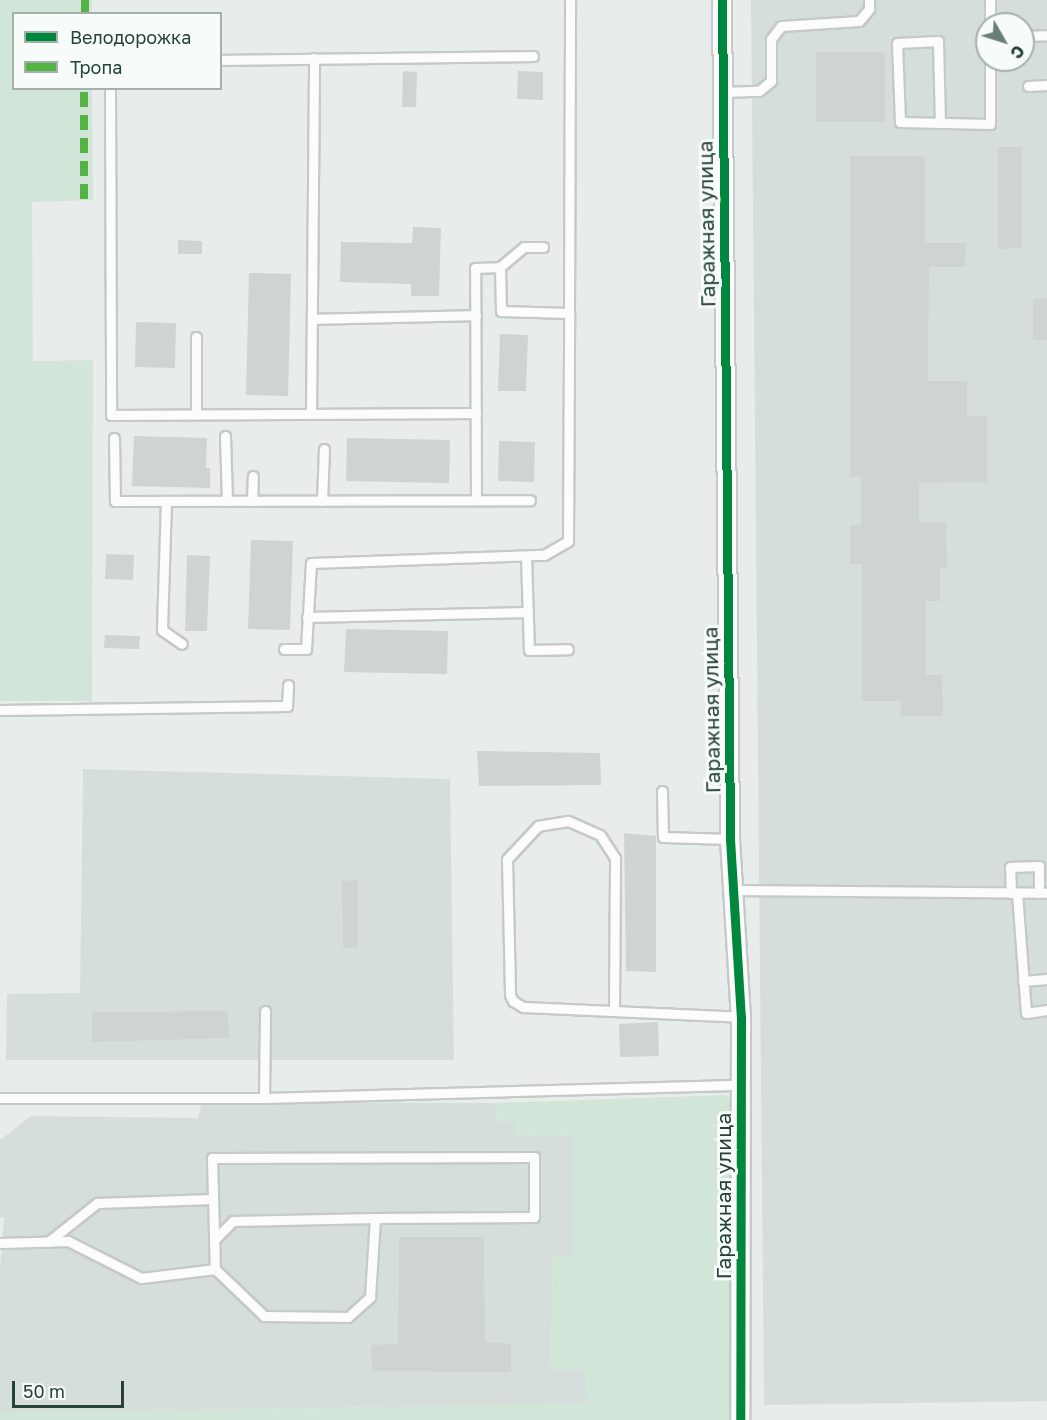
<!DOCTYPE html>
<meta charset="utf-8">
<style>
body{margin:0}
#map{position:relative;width:1047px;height:1420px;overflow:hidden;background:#e8edeb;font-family:"Golos Text",sans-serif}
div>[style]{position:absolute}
.built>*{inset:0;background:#d6dedb}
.green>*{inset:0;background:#d1e6d8}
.building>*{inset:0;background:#cfd4d2}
.roads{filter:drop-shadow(2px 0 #c5cac8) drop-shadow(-2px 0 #c5cac8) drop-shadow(0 2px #c5cac8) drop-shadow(0 -2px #c5cac8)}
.service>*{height:9px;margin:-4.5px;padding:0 4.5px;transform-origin:4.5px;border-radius:4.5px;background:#fcfcfc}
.minor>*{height:18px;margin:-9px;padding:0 9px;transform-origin:9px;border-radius:9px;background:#fcfcfc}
.quiet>*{height:8px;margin-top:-4px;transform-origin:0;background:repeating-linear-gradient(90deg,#55b346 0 15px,transparent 0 23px)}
.cycleway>*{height:9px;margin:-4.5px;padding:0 4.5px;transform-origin:4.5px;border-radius:4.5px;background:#00873e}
span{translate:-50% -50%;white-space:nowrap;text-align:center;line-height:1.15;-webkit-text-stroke:6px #f7fbf9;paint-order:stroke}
.street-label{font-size:21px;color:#24423a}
.legend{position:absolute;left:12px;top:12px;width:210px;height:78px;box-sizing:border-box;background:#f7fbf9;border:2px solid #a3b1ad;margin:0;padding:8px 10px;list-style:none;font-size:18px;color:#24423a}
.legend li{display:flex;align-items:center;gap:12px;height:30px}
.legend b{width:30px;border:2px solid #a3b1ad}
.north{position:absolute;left:975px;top:12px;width:60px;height:60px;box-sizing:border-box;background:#f7fbf9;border:2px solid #a3b1ad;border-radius:50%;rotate:129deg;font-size:16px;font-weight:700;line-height:24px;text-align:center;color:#24423a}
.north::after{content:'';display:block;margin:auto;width:21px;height:27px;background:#697e78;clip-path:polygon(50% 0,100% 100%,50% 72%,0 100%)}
.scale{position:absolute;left:12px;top:1381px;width:112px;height:27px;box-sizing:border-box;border:3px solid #24423a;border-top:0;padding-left:8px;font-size:18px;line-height:21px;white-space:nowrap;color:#24423a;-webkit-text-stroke:4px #f7fbf9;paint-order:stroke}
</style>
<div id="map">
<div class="built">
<i style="clip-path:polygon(evenodd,751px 0,1047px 0,1047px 1401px,764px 1405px,751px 0,987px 24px,1023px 24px,1023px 60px,987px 60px,987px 24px)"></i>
<i style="clip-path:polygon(83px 769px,450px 779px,454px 1060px,6px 1060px,7px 994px,80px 993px)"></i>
<i style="clip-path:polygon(202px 1102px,496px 1103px,497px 1121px,516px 1122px,515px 1135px,572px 1136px,572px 1257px,553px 1258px,551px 1370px,586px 1369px,587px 1404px,0 1413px,0 1269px,4px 1218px,0 1217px,0 1140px,31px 1116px,198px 1118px)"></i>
</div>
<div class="green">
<i style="clip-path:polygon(0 0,92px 0,92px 13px,14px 14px,14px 88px,92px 89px,93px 200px,32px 202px,33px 361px,93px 360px,92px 701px,0 701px)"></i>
<i style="clip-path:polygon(726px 1095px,733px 1101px,733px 1415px,729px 1420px,0 1420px,0 1413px,587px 1404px,586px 1369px,551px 1371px,553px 1258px,572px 1257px,572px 1136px,515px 1135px,515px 1122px,497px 1121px,496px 1103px)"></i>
</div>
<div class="building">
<i style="clip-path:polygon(816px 52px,885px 52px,885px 122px,816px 122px)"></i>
<i style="clip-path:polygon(403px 71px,417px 72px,416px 107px,402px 107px)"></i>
<i style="clip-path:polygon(518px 71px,543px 72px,543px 100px,517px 99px)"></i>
<i style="clip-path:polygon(998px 147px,1022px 147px,1022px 248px,998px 249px)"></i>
<i style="clip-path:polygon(850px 156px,925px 156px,925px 243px,966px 243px,965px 267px,929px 267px,928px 381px,967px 381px,967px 416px,987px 416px,987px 482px,919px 483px,919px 523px,946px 522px,947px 568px,940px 568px,940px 601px,926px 601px,926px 675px,942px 675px,943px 716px,900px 716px,901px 701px,862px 701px,862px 564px,850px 564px,850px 525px,861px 525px,861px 477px,850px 477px)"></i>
<i style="clip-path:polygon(413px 227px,441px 228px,439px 296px,411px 296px,411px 284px,340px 282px,341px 242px,412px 243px)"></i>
<i style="clip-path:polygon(178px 240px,202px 241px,202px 254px,178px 254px)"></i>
<i style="clip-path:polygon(249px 273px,291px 274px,288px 396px,246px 395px)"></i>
<i style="clip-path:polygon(1047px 298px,1047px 340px,1033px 340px,1033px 299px)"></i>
<i style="clip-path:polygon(136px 322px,176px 323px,175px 368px,135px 367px)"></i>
<i style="clip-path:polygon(500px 334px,528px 335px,526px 391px,498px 391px)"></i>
<i style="clip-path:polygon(134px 436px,207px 438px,206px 468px,210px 468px,210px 488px,132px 486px)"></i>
<i style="clip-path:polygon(347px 438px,450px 440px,449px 483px,346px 481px)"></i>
<i style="clip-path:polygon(499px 441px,535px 442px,534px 482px,498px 481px)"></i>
<i style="clip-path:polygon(251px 540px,293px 541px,290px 630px,248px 629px)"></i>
<i style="clip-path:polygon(106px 554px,134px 555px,133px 580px,105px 579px)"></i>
<i style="clip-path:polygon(187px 555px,210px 556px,207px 631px,185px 631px)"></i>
<i style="clip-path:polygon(346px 629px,448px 631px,447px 674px,344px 672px)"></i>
<i style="clip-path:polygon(105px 635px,140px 636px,139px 649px,104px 648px)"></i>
<i style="clip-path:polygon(477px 751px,600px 753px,601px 785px,479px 786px)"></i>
<i style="clip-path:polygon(624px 833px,656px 836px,656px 972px,626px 971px)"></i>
<i style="clip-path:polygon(358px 880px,358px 947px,343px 948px,342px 881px)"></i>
<i style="clip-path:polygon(228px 1011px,229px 1038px,92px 1042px,92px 1012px)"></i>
<i style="clip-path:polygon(658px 1022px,659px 1056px,620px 1057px,619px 1024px)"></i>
<i style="clip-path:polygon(399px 1237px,484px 1237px,485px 1342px,511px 1344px,511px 1372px,372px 1371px,371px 1345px,398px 1344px)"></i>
</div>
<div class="roads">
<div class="service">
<i style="left:990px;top:24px;width:24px;rotate:-90deg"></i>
<i style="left:1024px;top:36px;width:23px;rotate:-2deg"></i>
<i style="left:220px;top:60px;width:313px;rotate:-0.7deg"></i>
<i style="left:1028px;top:86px;width:19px;rotate:-3deg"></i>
<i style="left:110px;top:88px;width:327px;rotate:89.8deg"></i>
<i style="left:111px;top:415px;width:365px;rotate:-0.3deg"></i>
<i style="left:723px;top:92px;width:36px;rotate:-2deg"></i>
<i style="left:759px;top:91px;width:16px;rotate:-40deg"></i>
<i style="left:771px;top:81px;width:42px;rotate:-90deg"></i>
<i style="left:771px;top:39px;width:16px;rotate:-52deg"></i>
<i style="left:781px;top:26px;width:78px;rotate:-3.7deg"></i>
<i style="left:859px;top:21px;width:16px;rotate:-50deg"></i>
<i style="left:869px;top:9px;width:9px;rotate:-90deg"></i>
<i style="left:940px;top:123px;width:82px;rotate:-91.4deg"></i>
<i style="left:938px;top:41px;width:41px;rotate:177.2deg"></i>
<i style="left:897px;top:43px;width:79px;rotate:87.8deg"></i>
<i style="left:900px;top:122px;width:90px;rotate:1.3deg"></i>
<i style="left:990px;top:124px;width:64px;rotate:-90deg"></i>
<i style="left:569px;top:313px;width:313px;rotate:-89.8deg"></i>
<i style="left:312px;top:319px;width:164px;rotate:-1.4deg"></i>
<i style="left:196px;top:337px;width:77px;rotate:90deg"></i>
<i style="left:311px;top:414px;width:356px;rotate:-89.5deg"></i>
<i style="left:225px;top:436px;width:65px;rotate:88.2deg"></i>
<i style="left:114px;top:438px;width:63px;rotate:89.1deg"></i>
<i style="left:115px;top:501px;width:415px;rotate:-0.1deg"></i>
<i style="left:476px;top:500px;width:232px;rotate:-90.2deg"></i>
<i style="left:475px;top:268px;width:25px;rotate:-2deg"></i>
<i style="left:166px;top:501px;width:129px;rotate:91.8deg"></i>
<i style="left:162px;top:630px;width:24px;rotate:35deg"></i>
<i style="left:252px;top:501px;width:25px;rotate:-88deg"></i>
<i style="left:322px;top:501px;width:52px;rotate:-87.8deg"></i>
<i style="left:526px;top:556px;width:94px;rotate:88.2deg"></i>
<i style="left:529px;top:650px;width:39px;rotate:-1deg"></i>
<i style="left:307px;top:617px;width:221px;rotate:-1.3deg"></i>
<i style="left:284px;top:649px;width:22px"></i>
<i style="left:306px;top:649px;width:86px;rotate:-86.7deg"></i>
<i style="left:311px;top:563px;width:233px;rotate:-2deg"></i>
<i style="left:544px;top:555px;width:28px;rotate:-30deg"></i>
<i style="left:568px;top:541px;width:228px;rotate:-89.7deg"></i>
<i style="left:569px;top:313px;width:68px;rotate:-178.3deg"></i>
<i style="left:501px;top:311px;width:44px;rotate:-91.3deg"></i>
<i style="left:500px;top:267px;width:31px;rotate:-40deg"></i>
<i style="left:524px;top:247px;width:19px"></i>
<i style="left:0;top:710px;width:287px;rotate:-0.8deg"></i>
<i style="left:287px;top:706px;width:21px;rotate:-87deg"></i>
<i style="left:662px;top:791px;width:46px;rotate:88.8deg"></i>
<i style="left:663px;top:837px;width:67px;rotate:1.7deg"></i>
<i style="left:734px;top:890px;width:313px;rotate:0.5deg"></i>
<i style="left:1011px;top:893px;width:26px;rotate:-92deg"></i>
<i style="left:1010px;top:867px;width:29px;rotate:-2deg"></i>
<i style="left:1039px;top:866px;width:27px;rotate:90deg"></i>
<i style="left:1017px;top:893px;width:120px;rotate:85.7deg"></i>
<i style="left:1026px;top:1013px;width:21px;rotate:-8deg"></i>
<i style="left:1023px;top:981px;width:24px;rotate:-5deg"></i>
<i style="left:614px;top:1010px;width:152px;rotate:-89.6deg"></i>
<i style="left:615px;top:858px;width:27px;rotate:-123deg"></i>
<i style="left:600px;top:835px;width:35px;rotate:-156deg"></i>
<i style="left:568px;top:821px;width:30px;rotate:171deg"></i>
<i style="left:538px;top:826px;width:45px;rotate:133.2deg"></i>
<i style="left:507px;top:859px;width:136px;rotate:88.7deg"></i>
<i style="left:510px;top:995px;width:7px;rotate:63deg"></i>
<i style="left:513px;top:1001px;width:12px;rotate:31deg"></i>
<i style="left:523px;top:1007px;width:218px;rotate:2.6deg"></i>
<i style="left:0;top:1098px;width:264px"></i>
<i style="left:264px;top:1098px;width:478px;rotate:-1.6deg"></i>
<i style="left:264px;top:1098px;width:87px;rotate:-89.3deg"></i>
<i style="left:214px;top:1240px;width:27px;rotate:-45deg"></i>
<i style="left:233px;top:1221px;width:142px;rotate:-1.2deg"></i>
<i style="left:48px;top:1242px;width:63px;rotate:-38.5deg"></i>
<i style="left:97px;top:1203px;width:116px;rotate:-2deg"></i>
<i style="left:0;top:1243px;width:68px;rotate:-1.7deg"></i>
<i style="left:68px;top:1241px;width:82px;rotate:26.9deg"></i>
<i style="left:141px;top:1278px;width:75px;rotate:-6.9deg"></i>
<i style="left:215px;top:1269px;width:68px;rotate:43.8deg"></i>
<i style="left:264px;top:1316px;width:84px;rotate:0.7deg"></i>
<i style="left:348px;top:1317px;width:30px;rotate:-42deg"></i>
<i style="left:370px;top:1297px;width:79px;rotate:-86.4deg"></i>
<i style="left:375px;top:1218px;width:159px;rotate:-0.4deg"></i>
<i style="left:534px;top:1217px;width:60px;rotate:-90deg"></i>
<i style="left:534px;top:1157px;width:322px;rotate:179.8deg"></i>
<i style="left:212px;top:1158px;width:111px;rotate:88.5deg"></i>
</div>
<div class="minor">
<i style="left:722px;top:0;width:839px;rotate:89.45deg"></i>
<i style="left:730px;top:839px;width:178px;rotate:86.5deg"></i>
<i style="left:741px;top:1017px;width:403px;rotate:90.1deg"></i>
</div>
</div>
<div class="quiet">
<i style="left:85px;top:14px;width:14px;rotate:-90deg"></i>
<i style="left:84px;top:199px;width:111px;rotate:-90deg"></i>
</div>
<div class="cycleway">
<i style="left:722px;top:0;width:839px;rotate:89.45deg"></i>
<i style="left:730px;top:839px;width:178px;rotate:86.5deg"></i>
<i style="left:741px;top:1017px;width:403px;rotate:90.1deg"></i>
</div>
<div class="street-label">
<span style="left:706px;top:224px;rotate:-91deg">Гаражная улица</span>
<span style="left:711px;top:710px;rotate:-91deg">Гаражная улица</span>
<span style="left:723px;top:1196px;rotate:-90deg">Гаражная улица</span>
</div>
<ul class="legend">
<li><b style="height:8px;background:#00873e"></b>Велодорожка</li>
<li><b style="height:8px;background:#55b346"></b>Тропа</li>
</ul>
<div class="north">С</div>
<div class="scale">50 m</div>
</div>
